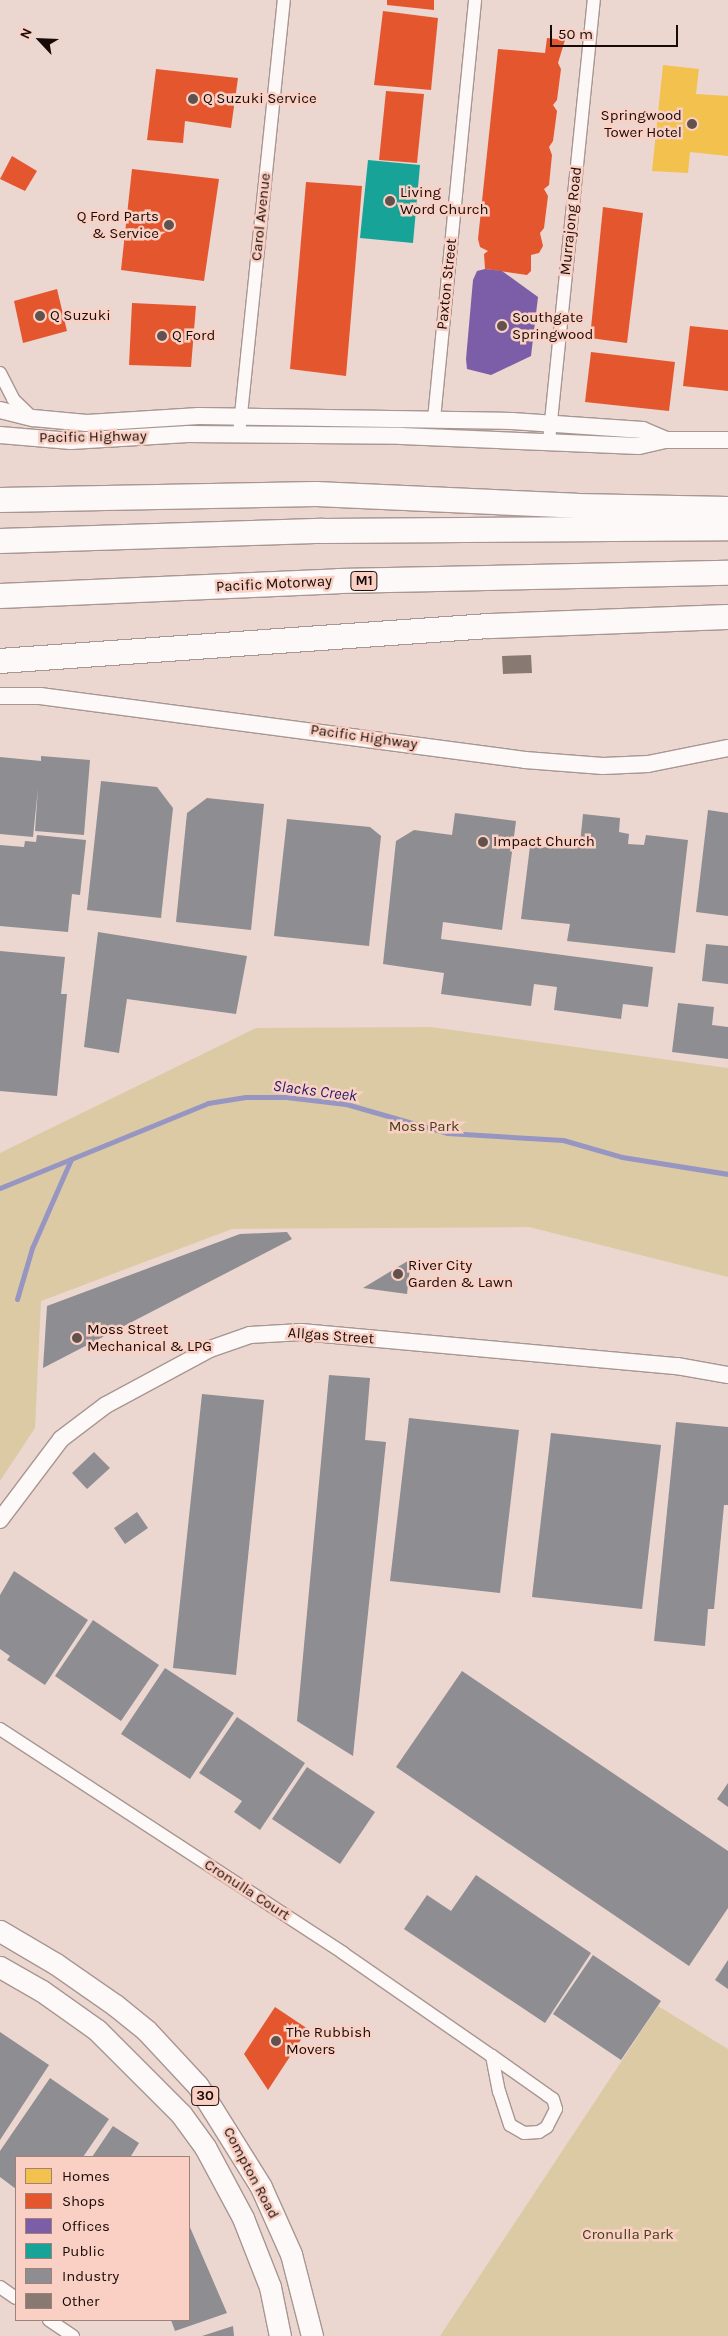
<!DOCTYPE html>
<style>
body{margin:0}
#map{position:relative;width:728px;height:2336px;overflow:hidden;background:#ecd6d0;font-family:Karla,sans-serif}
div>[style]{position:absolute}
.green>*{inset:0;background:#dccaa5}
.homes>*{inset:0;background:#f2c14e}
.shops>*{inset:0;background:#e4572e}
.offices>*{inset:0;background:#7b5ea7}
.public>*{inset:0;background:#17a398}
.industry>*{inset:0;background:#8d8d92}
.stream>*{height:5px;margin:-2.5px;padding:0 2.5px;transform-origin:2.5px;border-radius:2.5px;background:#9796c3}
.building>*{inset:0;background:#887a72}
.roads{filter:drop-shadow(1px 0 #a79691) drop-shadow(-1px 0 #a79691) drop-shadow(0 1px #a79691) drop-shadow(0 -1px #a79691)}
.minor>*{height:12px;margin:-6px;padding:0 6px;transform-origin:6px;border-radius:6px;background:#fcf9f8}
.tertiary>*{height:16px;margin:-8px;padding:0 8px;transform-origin:8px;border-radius:8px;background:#fcf9f8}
.primary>*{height:21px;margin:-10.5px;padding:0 10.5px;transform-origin:10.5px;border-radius:10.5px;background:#fcf9f8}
.motorway>*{height:24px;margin:-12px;padding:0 12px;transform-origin:12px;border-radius:12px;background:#fcf9f8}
.dots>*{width:14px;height:14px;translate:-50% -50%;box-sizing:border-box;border:2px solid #f9d0c3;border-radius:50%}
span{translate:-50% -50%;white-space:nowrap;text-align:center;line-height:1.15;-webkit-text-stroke:5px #f9d0c3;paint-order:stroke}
.shield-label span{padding:1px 4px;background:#f9d0c3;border:1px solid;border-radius:4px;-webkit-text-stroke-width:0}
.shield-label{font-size:14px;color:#180b07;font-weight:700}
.poi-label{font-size:15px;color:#180b07}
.left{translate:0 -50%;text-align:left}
.right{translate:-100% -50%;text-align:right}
.street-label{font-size:15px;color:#180b07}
.park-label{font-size:15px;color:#47401c}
.water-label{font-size:16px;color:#221b6c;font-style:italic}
.legend{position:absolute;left:15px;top:2156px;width:175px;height:165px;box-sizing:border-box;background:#f9d0c3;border:1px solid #9f8178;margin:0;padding:6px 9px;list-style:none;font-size:15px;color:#180b07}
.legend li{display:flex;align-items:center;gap:10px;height:25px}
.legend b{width:25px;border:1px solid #9f8178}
.north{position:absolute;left:15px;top:15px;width:50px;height:50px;-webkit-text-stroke:4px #f9d0c3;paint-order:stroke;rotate:295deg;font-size:14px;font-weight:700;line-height:20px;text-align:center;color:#180b07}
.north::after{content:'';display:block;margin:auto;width:18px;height:22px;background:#180b07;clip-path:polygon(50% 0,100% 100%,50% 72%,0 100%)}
.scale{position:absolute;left:550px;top:25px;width:128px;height:22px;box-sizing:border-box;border:2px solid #180b07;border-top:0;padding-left:6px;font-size:15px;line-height:18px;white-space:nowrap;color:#180b07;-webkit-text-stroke:4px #f9d0c3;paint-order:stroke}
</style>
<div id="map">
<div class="green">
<i style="clip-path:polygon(431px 1027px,728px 1068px,728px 1277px,529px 1227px,232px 1229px,41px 1301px,35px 1428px,0 1481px,0 1153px,256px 1028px)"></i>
<i style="clip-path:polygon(658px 2006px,728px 2049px,728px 2336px,440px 2336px)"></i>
</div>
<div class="homes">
<i style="clip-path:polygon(663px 65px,699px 69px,696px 94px,728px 96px,728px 156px,690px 152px,688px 173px,652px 171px)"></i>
</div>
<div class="shops">
<i style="clip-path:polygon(387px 0,434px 0,434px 10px,387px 5px)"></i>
<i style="clip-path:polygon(383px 11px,438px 18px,431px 90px,374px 85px)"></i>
<i style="clip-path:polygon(547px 38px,565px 40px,558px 63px,561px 69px,557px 100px,553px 105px,557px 111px,553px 141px,549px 147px,552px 155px,549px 185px,544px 189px,548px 196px,544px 228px,540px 233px,543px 246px,539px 253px,531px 255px,531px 271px,527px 275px,485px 269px,484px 254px,488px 251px,480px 247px,478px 239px,498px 49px,545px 53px)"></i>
<i style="clip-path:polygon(156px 69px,238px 78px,231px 128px,185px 121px,183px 143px,147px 140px)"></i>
<i style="clip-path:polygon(386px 91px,424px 94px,417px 163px,379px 160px)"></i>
<i style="clip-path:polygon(12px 156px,37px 171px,25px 191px,0 179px)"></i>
<i style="clip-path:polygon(132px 169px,219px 179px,204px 281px,121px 270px)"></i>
<i style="clip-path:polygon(306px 182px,362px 186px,346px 376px,290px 369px)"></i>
<i style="clip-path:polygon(603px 207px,643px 213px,627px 343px,590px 338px)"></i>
<i style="clip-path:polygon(57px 289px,67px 331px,23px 343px,14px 301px)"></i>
<i style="clip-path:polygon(132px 303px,196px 306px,191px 367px,129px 365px)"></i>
<i style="clip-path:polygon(690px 326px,728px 330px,728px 391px,683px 386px)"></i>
<i style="clip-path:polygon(591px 352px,675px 362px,669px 411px,585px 402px)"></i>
<i style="clip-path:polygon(275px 2007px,308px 2029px,268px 2090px,244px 2054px)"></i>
</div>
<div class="offices">
<i style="clip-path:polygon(485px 269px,502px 271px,538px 297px,531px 356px,491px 375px,467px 369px,466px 359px,473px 280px,477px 271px)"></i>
</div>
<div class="public">
<i style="clip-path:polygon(368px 160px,420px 165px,413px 243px,360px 238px)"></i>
</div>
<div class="industry">
<i style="clip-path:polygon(41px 756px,90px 760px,84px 835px,35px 831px,38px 788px,33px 837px,0 834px,0 757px,41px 761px)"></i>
<i style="clip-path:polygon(101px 781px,157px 787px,173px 808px,161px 918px,87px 910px)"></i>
<i style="clip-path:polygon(207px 798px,264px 804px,251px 930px,176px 922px,187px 813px)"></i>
<i style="clip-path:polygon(708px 810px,728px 813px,728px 916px,696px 912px)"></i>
<i style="clip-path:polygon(455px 813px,516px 821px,502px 930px,443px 922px,441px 939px,653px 967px,648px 1007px,623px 1004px,621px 1019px,554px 1010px,557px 987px,534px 984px,531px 1006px,441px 994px,444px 973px,383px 964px,396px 841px,414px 830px,452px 835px)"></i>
<i style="clip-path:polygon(583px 814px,620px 818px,619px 832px,629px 834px,628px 844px,644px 845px,646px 835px,688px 840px,675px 953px,567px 941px,570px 924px,521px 919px,530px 846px,555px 848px,556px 840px,580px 843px)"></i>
<i style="clip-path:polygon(287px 819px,370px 827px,381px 836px,369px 946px,274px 936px)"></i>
<i style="clip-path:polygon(37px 835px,86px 840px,80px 895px,72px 894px,68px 932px,0 926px,0 845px,24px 847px,25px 841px,36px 842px)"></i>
<i style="clip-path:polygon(98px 932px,247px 956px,236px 1014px,127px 999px,119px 1053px,84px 1047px)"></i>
<i style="clip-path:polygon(706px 944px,728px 946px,728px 984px,702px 981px)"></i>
<i style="clip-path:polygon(0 951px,65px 957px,61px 994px,67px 994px,57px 1096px,0 1091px)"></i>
<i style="clip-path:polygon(678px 1003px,714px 1007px,712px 1025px,728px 1027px,728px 1059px,672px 1052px)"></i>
<i style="clip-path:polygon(287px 1232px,292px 1239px,43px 1368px,47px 1306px,240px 1234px)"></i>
<i style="clip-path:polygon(411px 1259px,407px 1294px,363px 1288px)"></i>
<i style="clip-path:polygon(329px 1375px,370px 1378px,365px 1440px,386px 1442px,353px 1756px,297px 1721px)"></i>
<i style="clip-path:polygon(202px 1394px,264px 1400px,236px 1675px,173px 1668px)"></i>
<i style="clip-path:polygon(409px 1418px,519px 1430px,500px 1593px,390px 1581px)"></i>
<i style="clip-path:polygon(676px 1422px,728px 1427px,728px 1505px,724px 1505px,714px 1609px,708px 1609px,705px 1646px,654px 1641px)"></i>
<i style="clip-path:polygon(551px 1433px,661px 1445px,642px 1609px,532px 1597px)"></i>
<i style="clip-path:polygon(94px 1452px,110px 1468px,87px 1489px,72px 1473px)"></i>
<i style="clip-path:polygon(137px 1512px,148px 1528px,125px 1544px,114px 1528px)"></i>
<i style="clip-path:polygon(14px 1571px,88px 1620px,45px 1685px,7px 1660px,10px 1656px,0 1649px,0 1595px)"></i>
<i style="clip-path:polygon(93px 1620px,159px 1665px,121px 1721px,55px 1676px)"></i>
<i style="clip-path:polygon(165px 1668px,234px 1713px,190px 1779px,121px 1734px)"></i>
<i style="clip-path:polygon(462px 1671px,728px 1851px,728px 1908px,689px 1966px,396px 1767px)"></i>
<i style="clip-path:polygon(237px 1717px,305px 1763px,260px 1830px,234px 1812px,242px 1801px,199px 1773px)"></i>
<i style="clip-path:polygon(307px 1767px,375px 1812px,340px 1864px,272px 1819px)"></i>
<i style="clip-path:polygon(728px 1783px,728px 1807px,717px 1799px)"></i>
<i style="clip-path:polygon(476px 1875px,591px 1953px,545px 2023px,404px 1929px,427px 1895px,451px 1911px)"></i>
<i style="clip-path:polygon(593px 1955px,661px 2001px,621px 2060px,553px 2014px)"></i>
<i style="clip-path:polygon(728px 1960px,728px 1989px,715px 1980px)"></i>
<i style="clip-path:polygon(0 2032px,49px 2065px,0 2140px)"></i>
<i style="clip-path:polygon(50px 2078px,109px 2119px,83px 2157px,16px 2157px,16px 2189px,0 2177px,0 2151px)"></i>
<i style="clip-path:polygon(113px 2126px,139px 2143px,131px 2156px,133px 2157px,92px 2157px)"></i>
<i style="clip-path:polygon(189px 2225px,227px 2313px,175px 2331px,171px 2320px,189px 2320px)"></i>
<i style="clip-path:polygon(233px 2326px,234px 2336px,202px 2336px)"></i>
</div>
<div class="stream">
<i style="left:0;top:1188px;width:225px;rotate:-22.2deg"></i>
<i style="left:208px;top:1103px;width:38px;rotate:-9deg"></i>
<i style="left:246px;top:1097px;width:40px"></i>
<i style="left:286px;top:1097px;width:60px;rotate:6.7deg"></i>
<i style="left:346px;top:1104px;width:105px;rotate:16deg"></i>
<i style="left:447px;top:1133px;width:116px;rotate:3.5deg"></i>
<i style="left:563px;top:1140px;width:61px;rotate:16.1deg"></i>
<i style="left:622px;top:1157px;width:107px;rotate:9.1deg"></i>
<i style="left:17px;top:1299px;width:53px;rotate:-73.6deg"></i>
<i style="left:32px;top:1248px;width:97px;rotate:-66.3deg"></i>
</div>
<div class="building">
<i style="clip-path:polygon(531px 655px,532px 673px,503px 674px,502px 656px)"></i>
</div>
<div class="roads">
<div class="minor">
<i style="left:0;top:373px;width:29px;rotate:63deg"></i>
<i style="left:13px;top:399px;width:28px;rotate:44deg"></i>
<i style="left:434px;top:419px;width:421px;rotate:-84.4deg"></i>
<i style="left:239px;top:434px;width:436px;rotate:-84.1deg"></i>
<i style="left:549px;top:441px;width:443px;rotate:-84.2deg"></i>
<i style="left:0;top:1729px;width:410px;rotate:33.1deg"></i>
<i style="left:343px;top:1953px;width:181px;rotate:34.7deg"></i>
<i style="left:492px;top:2056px;width:67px;rotate:35.3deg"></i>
<i style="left:547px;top:2095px;width:7px;rotate:34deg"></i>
<i style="left:553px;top:2099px;width:10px;rotate:73deg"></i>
<i style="left:556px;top:2109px;width:20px;rotate:117deg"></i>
<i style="left:547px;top:2127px;width:9px;rotate:148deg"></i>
<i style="left:539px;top:2132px;width:15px;rotate:176deg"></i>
<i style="left:524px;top:2133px;width:16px;rotate:-150deg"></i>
<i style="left:510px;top:2125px;width:35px;rotate:-108deg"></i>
<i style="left:499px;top:2092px;width:37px;rotate:-101deg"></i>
<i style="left:0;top:2287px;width:19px;rotate:35deg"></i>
<i style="left:49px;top:2320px;width:29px;rotate:34deg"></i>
</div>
<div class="tertiary">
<i style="left:0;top:410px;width:34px;rotate:14deg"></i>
<i style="left:33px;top:418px;width:54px;rotate:5.3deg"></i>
<i style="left:87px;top:423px;width:112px;rotate:-3.6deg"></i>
<i style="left:199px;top:416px;width:313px;rotate:0.9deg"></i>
<i style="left:512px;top:421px;width:131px;rotate:3.9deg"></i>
<i style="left:643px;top:430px;width:25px;rotate:23deg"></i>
<i style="left:0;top:435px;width:71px;rotate:4.8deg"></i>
<i style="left:71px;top:441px;width:117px;rotate:-3.4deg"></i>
<i style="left:188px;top:434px;width:213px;rotate:0.5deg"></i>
<i style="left:401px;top:436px;width:238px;rotate:2.4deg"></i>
<i style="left:639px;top:446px;width:28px;rotate:-13deg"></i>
<i style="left:666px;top:440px;width:62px"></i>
<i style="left:0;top:696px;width:40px"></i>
<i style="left:40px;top:696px;width:489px;rotate:7.5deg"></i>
<i style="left:525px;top:760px;width:78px;rotate:4.4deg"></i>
<i style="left:603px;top:766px;width:45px;rotate:-2.5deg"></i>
<i style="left:648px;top:764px;width:82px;rotate:-11.3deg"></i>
<i style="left:0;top:1520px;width:101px;rotate:-53deg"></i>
<i style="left:61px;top:1439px;width:56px;rotate:-37.1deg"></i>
<i style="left:106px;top:1405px;width:118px;rotate:-28.3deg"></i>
<i style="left:210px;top:1349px;width:42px;rotate:-19.3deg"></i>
<i style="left:250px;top:1335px;width:51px;rotate:-3.4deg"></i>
<i style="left:301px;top:1332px;width:378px;rotate:5.2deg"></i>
<i style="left:677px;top:1366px;width:52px;rotate:10deg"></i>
</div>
<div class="primary">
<i style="left:0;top:1931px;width:65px;rotate:30.5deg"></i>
<i style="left:56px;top:1964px;width:72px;rotate:34.8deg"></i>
<i style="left:115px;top:2005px;width:40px;rotate:39deg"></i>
<i style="left:146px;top:2030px;width:76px;rotate:47.1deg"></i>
<i style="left:198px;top:2086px;width:119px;rotate:58deg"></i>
<i style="left:261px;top:2187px;width:73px;rotate:65.9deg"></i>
<i style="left:291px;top:2254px;width:85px;rotate:75.6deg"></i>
<i style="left:0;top:1967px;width:48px;rotate:29.7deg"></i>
<i style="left:42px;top:1991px;width:67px;rotate:35.3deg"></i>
<i style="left:97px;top:2030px;width:119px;rotate:45deg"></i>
<i style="left:181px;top:2114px;width:41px;rotate:54deg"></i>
<i style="left:205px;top:2147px;width:81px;rotate:61.8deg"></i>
<i style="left:243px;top:2218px;width:74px;rotate:68.6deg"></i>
<i style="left:270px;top:2287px;width:50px;rotate:78.5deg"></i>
</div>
<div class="motorway">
<i style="left:0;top:500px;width:316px;rotate:-1.1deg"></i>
<i style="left:316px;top:494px;width:260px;rotate:2.6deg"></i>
<i style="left:576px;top:506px;width:152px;rotate:1.1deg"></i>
<i style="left:0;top:541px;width:323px;rotate:-1.8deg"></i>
<i style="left:323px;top:531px;width:405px;rotate:-0.4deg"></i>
<i style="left:0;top:596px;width:339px;rotate:-2.5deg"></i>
<i style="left:339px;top:581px;width:389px;rotate:-1.2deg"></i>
<i style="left:0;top:661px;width:491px;rotate:-4.1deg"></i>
<i style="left:490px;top:626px;width:238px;rotate:-2.2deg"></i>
</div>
</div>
<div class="dots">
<i style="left:193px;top:99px;background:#62524d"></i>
<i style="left:692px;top:124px;background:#62524d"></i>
<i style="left:390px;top:201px;background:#62524d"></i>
<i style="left:169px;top:225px;background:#62524d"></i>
<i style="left:40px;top:316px;background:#62524d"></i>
<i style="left:502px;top:326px;background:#62524d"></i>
<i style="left:162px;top:336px;background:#62524d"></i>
<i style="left:483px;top:842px;background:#62524d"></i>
<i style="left:398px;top:1274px;background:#62524d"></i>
<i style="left:77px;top:1338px;background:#62524d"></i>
<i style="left:276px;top:2041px;background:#62524d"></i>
</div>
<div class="shield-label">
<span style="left:364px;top:581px">M1</span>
<span style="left:205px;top:2096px">30</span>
</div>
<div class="poi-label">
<span class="left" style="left:203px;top:99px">Q Suzuki Service</span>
<span class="right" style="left:682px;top:124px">Springwood<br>Tower Hotel</span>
<span class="left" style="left:400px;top:201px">Living<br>Word Church</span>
<span class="right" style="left:159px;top:225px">Q Ford Parts<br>&amp; Service</span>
<span class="left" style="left:50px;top:316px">Q Suzuki</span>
<span class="left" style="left:512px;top:326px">Southgate<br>Springwood</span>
<span class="left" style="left:172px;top:336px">Q Ford</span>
<span class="left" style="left:493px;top:842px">Impact Church</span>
<span class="left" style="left:408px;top:1274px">River City<br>Garden &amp; Lawn</span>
<span class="left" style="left:87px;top:1338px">Moss Street<br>Mechanical &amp; LPG</span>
<span class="left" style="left:286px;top:2041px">The Rubbish<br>Movers</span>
</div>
<div class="street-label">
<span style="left:261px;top:217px;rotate:-84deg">Carol Avenue</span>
<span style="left:571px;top:221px;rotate:-84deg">Murrajong Road</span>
<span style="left:447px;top:284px;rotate:-84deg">Paxton Street</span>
<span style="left:93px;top:437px;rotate:-1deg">Pacific Highway</span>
<span style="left:274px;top:584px;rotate:-3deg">Pacific Motorway</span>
<span style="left:364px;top:737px;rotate:8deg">Pacific Highway</span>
<span style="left:331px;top:1336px;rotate:4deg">Allgas Street</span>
<span style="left:247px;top:1890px;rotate:33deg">Cronulla Court</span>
<span style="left:251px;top:2173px;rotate:62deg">Compton Road</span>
</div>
<div class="park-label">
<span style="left:424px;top:1127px">Moss Park</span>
<span style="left:628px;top:2235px">Cronulla Park</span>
</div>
<div class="water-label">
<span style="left:315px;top:1091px;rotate:7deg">Slacks Creek</span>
</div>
<ul class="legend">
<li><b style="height:14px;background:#f2c14e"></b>Homes</li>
<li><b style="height:14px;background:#e4572e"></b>Shops</li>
<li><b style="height:14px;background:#7b5ea7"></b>Offices</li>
<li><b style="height:14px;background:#17a398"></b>Public</li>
<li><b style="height:14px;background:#8d8d92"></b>Industry</li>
<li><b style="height:14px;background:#887a72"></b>Other</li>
</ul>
<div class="north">N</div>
<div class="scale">50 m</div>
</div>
